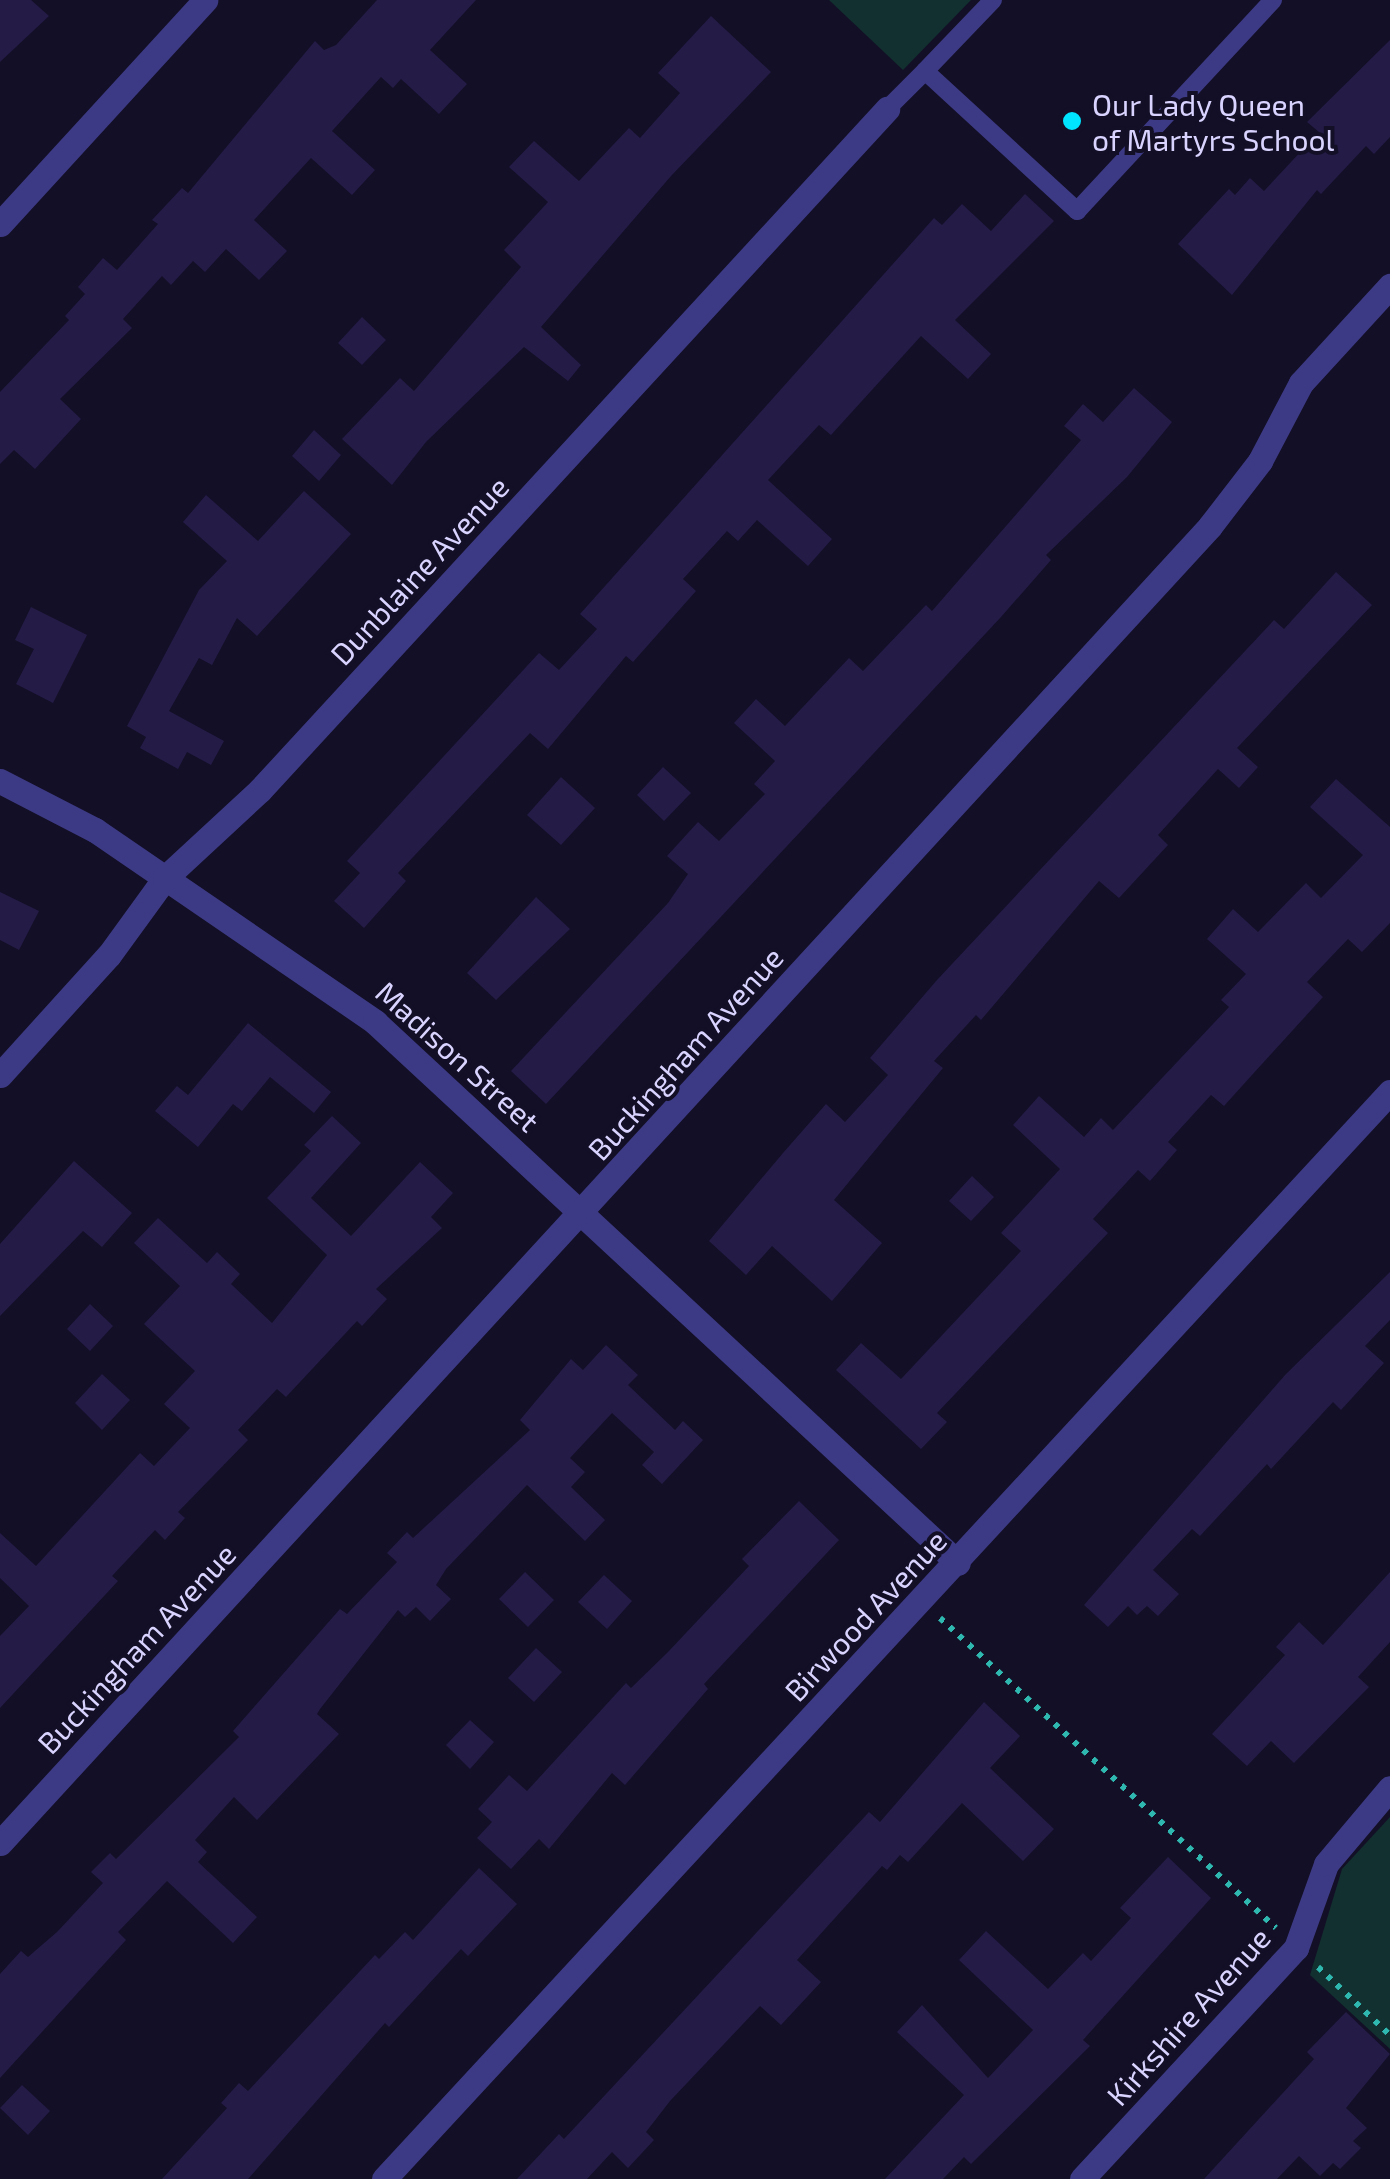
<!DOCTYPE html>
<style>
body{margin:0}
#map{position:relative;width:1390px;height:2179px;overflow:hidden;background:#130f26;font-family:"Exo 2",sans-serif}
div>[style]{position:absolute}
.green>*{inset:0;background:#12302f}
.building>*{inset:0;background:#241b47}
.path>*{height:6px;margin-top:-3px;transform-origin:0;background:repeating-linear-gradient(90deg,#2fb8b0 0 5px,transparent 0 13px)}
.service>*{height:18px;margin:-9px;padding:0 9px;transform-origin:9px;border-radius:9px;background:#3d3a85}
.minor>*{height:25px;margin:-12.5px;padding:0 12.5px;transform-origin:12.5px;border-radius:12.5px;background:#3d3a85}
.dots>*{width:28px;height:28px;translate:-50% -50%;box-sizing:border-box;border:5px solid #130f26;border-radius:50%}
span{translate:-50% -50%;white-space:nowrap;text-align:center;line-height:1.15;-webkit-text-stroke:8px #130f26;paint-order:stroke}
.poi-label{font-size:30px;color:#d9d4ff}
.left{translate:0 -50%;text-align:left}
.street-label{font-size:30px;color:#d9d4ff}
</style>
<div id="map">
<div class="green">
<i style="clip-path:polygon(829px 0,971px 0,903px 70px)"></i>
<i style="clip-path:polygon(1390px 1817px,1390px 2049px,1310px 1975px,1342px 1869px)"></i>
</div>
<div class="building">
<i style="clip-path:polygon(0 0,31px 0,49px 16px,0 62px)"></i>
<i style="clip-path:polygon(377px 0,476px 0,430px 50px,467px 84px,439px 114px,401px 79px,393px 88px,381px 77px,332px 131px,375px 170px,352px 195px,311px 158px,254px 220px,287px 251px,259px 280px,226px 249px,205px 272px,193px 261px,171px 285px,162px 276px,123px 319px,132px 328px,60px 399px,81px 419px,35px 469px,14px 450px,0 464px,0 392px,69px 320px,65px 316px,85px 294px,78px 287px,103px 258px,117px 270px,158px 224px,152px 220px,182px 188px,188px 193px,315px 41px,324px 50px,336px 45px)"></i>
<i style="clip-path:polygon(711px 16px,771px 72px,671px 176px,541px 327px,581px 365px,568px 381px,524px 347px,426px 442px,392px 485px,342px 439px,400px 378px,414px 391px,521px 267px,504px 250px,548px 202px,509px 167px,534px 141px,579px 181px,629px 128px,640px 138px,680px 93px,658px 73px)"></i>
<i style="clip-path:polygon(1390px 40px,1390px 137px,1374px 154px,1366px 146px,1321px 194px,1317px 190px,1232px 295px,1178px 244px,1229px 189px,1235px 195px,1250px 178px,1264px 191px,1319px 132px,1307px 122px)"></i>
<i style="clip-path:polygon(1025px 194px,1054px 221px,955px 320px,991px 354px,968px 379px,921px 336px,831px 435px,819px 425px,768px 480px,832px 539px,808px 566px,757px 520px,738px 541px,727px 531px,683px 579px,696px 591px,633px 662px,626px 656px,548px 749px,530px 733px,398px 873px,406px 881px,364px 928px,334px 901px,360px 873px,347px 861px,539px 653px,559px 670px,597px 629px,580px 614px,934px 218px,942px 225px,962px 204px,991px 231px)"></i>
<i style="clip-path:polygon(362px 317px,386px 340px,362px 365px,338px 343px)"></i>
<i style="clip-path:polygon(1134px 388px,1172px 422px,1127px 477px,1046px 555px,1051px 560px,1001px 617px,546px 1104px,511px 1071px,668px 903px,688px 874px,667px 856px,698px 822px,719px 841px,765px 794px,754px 784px,775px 761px,734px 723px,756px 699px,785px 726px,849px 658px,863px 671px,926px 605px,932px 611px,1081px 440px,1064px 426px,1083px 404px,1103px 422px)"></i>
<i style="clip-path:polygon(314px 430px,341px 455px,319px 481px,292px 456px)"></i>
<i style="clip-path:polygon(304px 491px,351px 534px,257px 636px,237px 618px,212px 665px,199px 658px,169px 711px,224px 741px,211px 765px,187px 752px,178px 769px,140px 748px,146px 737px,127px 726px,199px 590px,227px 561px,183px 522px,206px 495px,258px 541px)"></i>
<i style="clip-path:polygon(1336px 572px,1372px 605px,1237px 748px,1258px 767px,1239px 788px,1218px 769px,1158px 835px,1168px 845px,1119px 898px,1099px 881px,981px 1020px,976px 1015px,934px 1061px,943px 1068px,834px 1200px,882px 1243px,832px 1301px,772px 1246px,746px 1275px,709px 1241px,783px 1153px,826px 1104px,845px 1122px,888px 1075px,870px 1058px,937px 980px,1274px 620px,1284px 629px)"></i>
<i style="clip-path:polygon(31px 607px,87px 635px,53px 703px,16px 684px,34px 649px,15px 640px)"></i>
<i style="clip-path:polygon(663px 767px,691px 793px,664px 821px,637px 795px)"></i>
<i style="clip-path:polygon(561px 777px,595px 808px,561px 845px,527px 815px)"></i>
<i style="clip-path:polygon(1336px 779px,1390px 827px,1390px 923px,1362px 952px,1348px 939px,1307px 982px,1323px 997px,1252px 1075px,1224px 1106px,1211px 1095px,1168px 1142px,1177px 1150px,1150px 1181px,1138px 1170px,1093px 1219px,1108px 1233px,937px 1413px,947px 1422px,921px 1449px,836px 1370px,861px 1343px,901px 1379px,1021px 1251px,1001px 1233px,1060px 1169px,1013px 1125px,1039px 1096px,1084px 1137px,1101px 1118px,1113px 1130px,1229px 1007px,1221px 1000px,1246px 974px,1207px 939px,1233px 909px,1258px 932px,1306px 883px,1321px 898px,1363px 855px,1310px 807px)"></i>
<i style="clip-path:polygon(0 892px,39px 911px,19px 950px,0 940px)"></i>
<i style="clip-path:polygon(536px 897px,570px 929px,496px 1000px,467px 973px)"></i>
<i style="clip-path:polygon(248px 1023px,331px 1092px,314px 1113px,270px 1077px,242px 1111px,233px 1104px,198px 1147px,155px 1111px,177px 1086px,188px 1095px)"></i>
<i style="clip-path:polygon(332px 1116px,361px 1143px,311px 1198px,351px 1236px,420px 1162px,453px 1193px,431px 1217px,442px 1228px,376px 1289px,387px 1299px,362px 1326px,357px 1321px,286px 1397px,277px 1389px,238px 1430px,248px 1440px,178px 1512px,185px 1518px,165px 1540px,155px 1530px,112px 1576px,118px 1581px,0 1708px,0 1636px,29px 1606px,0 1578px,0 1533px,36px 1566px,140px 1453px,154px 1466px,190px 1428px,164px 1404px,195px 1371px,144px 1324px,180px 1286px,134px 1243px,158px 1218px,207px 1263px,217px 1252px,240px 1274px,231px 1284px,272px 1323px,327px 1255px,267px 1198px,311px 1151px,304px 1145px)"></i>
<i style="clip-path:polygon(74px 1161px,132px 1213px,102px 1247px,83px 1231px,0 1316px,0 1244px)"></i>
<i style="clip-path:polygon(972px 1176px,994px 1197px,971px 1221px,949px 1201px)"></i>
<i style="clip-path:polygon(1390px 1272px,1390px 1320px,1365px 1346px,1384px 1363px,1341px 1410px,1333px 1402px,1271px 1469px,1267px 1464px,1200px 1536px,1192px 1529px,1153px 1570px,1179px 1594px,1158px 1616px,1147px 1606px,1137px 1615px,1128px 1606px,1108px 1627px,1084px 1605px,1286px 1374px)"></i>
<i style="clip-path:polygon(90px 1304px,113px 1326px,90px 1351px,67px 1329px)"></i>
<i style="clip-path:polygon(606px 1345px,638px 1375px,628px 1385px,675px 1430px,683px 1421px,703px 1440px,662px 1484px,642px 1465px,654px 1452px,612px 1413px,570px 1458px,585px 1472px,571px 1487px,605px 1520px,585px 1541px,527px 1485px,446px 1569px,436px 1585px,451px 1599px,430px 1621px,416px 1607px,405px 1617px,398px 1610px,320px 1709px,317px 1714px,339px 1734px,257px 1820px,234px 1797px,195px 1840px,207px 1852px,198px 1862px,257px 1917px,233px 1943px,167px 1881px,118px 1932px,126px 1940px,0 2078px,0 1974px,21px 1951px,28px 1957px,57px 1932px,103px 1883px,91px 1872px,110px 1853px,116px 1859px,239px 1737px,233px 1731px,340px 1609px,347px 1614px,397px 1562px,387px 1553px,407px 1532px,413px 1538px,530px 1430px,520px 1420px,571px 1359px,583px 1370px)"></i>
<i style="clip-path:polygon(102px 1374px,130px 1400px,102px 1430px,75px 1403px)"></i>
<i style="clip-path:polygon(799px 1501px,839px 1540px,704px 1684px,708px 1689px,625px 1785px,612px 1773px,549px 1849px,539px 1839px,511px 1869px,477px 1838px,492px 1822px,478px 1809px,509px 1775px,527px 1791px,626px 1683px,631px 1688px,668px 1652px,749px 1566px,742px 1559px)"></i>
<i style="clip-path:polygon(525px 1572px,554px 1600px,528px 1627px,499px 1599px)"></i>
<i style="clip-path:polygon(1390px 1572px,1390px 1642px,1358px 1677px,1369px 1687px,1294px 1763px,1271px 1741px,1247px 1766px,1212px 1734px,1285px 1655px,1276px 1647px,1299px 1622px,1323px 1645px)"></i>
<i style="clip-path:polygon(604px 1575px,632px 1601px,607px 1629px,578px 1602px)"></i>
<i style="clip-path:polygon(536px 1648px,562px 1672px,534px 1702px,508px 1678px)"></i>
<i style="clip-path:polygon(984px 1702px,1020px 1736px,990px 1768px,1054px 1829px,1023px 1861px,962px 1803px,908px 1862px,900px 1855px,887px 1870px,882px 1866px,797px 1960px,821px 1982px,781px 2025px,760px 2006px,670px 2101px,646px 2132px,654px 2140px,628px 2168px,612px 2152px,587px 2179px,517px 2179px,559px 2134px,564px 2139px,869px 1812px,880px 1822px)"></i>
<i style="clip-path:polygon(470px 1720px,494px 1742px,470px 1769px,446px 1745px)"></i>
<i style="clip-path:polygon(1168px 1857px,1211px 1898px,1083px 2040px,1090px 2046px,971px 2164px,964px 2157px,943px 2179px,885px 2179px,964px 2095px,897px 2032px,922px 2005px,988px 2078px,1033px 2030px,959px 1960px,986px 1931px,1048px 1989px,1083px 1953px,1091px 1961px,1131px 1918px,1120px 1908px)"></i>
<i style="clip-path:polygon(479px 1868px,517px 1904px,468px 1956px,461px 1949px,389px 2027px,385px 2023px,248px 2179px,162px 2179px,227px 2108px,221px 2103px,239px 2083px,248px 2091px,375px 1955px,379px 1959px,405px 1932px,413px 1940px)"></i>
<i style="clip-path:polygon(1346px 2012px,1390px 2054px,1346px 2108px,1367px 2128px,1353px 2141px,1361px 2148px,1340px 2169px,1333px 2163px,1320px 2176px,1299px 2156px,1277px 2179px,1204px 2179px,1314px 2059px,1307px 2052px)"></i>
<i style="clip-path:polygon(22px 2085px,50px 2111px,28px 2135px,0 2108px)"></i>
</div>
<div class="path">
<i style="left:940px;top:1618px;width:457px;rotate:42.7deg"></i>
<i style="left:1318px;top:1967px;width:99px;rotate:43.4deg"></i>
</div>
<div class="service">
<i style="left:993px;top:0;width:98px;rotate:133.8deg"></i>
<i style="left:925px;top:71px;width:207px;rotate:42.6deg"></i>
<i style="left:1077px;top:211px;width:288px;rotate:-47.1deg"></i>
<i style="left:887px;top:109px;width:54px;rotate:-45deg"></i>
</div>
<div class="minor">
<i style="left:0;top:224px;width:304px;rotate:-47.5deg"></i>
<i style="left:0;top:781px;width:107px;rotate:27.3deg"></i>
<i style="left:95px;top:830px;width:340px;rotate:34.4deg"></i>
<i style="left:375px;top:1022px;width:795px;rotate:42.86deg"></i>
<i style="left:0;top:1075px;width:162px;rotate:-47.8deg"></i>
<i style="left:109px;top:955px;width:95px;rotate:-54deg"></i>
<i style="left:165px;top:878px;width:129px;rotate:-42.8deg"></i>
<i style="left:260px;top:790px;width:926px;rotate:-47.36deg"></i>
<i style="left:0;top:1843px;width:1788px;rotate:-47.42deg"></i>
<i style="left:1210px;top:526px;width:82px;rotate:-52.4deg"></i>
<i style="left:1260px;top:461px;width:88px;rotate:-62.3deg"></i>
<i style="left:1301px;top:383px;width:132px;rotate:-47.5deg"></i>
<i style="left:384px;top:2179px;width:1481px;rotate:-47.22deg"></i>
<i style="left:1082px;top:2179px;width:315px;rotate:-47.2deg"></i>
<i style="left:1296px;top:1948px;width:89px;rotate:-70.3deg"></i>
<i style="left:1326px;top:1864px;width:99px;rotate:-49.9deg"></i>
</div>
<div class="dots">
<i style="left:1072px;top:121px;background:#00e5ff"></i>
</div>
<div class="poi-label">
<span class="left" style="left:1092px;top:121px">Our Lady Queen<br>of Martyrs School</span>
</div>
<div class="street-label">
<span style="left:419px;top:570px;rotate:-47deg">Dunblaine Avenue</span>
<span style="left:685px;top:1053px;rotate:-48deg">Buckingham Avenue</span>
<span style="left:458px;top:1056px;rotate:42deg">Madison Street</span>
<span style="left:865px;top:1615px;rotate:-47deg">Birwood Avenue</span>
<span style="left:136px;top:1648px;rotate:-47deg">Buckingham Avenue</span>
<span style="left:1188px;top:2016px;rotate:-48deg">Kirkshire Avenue</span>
</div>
</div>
